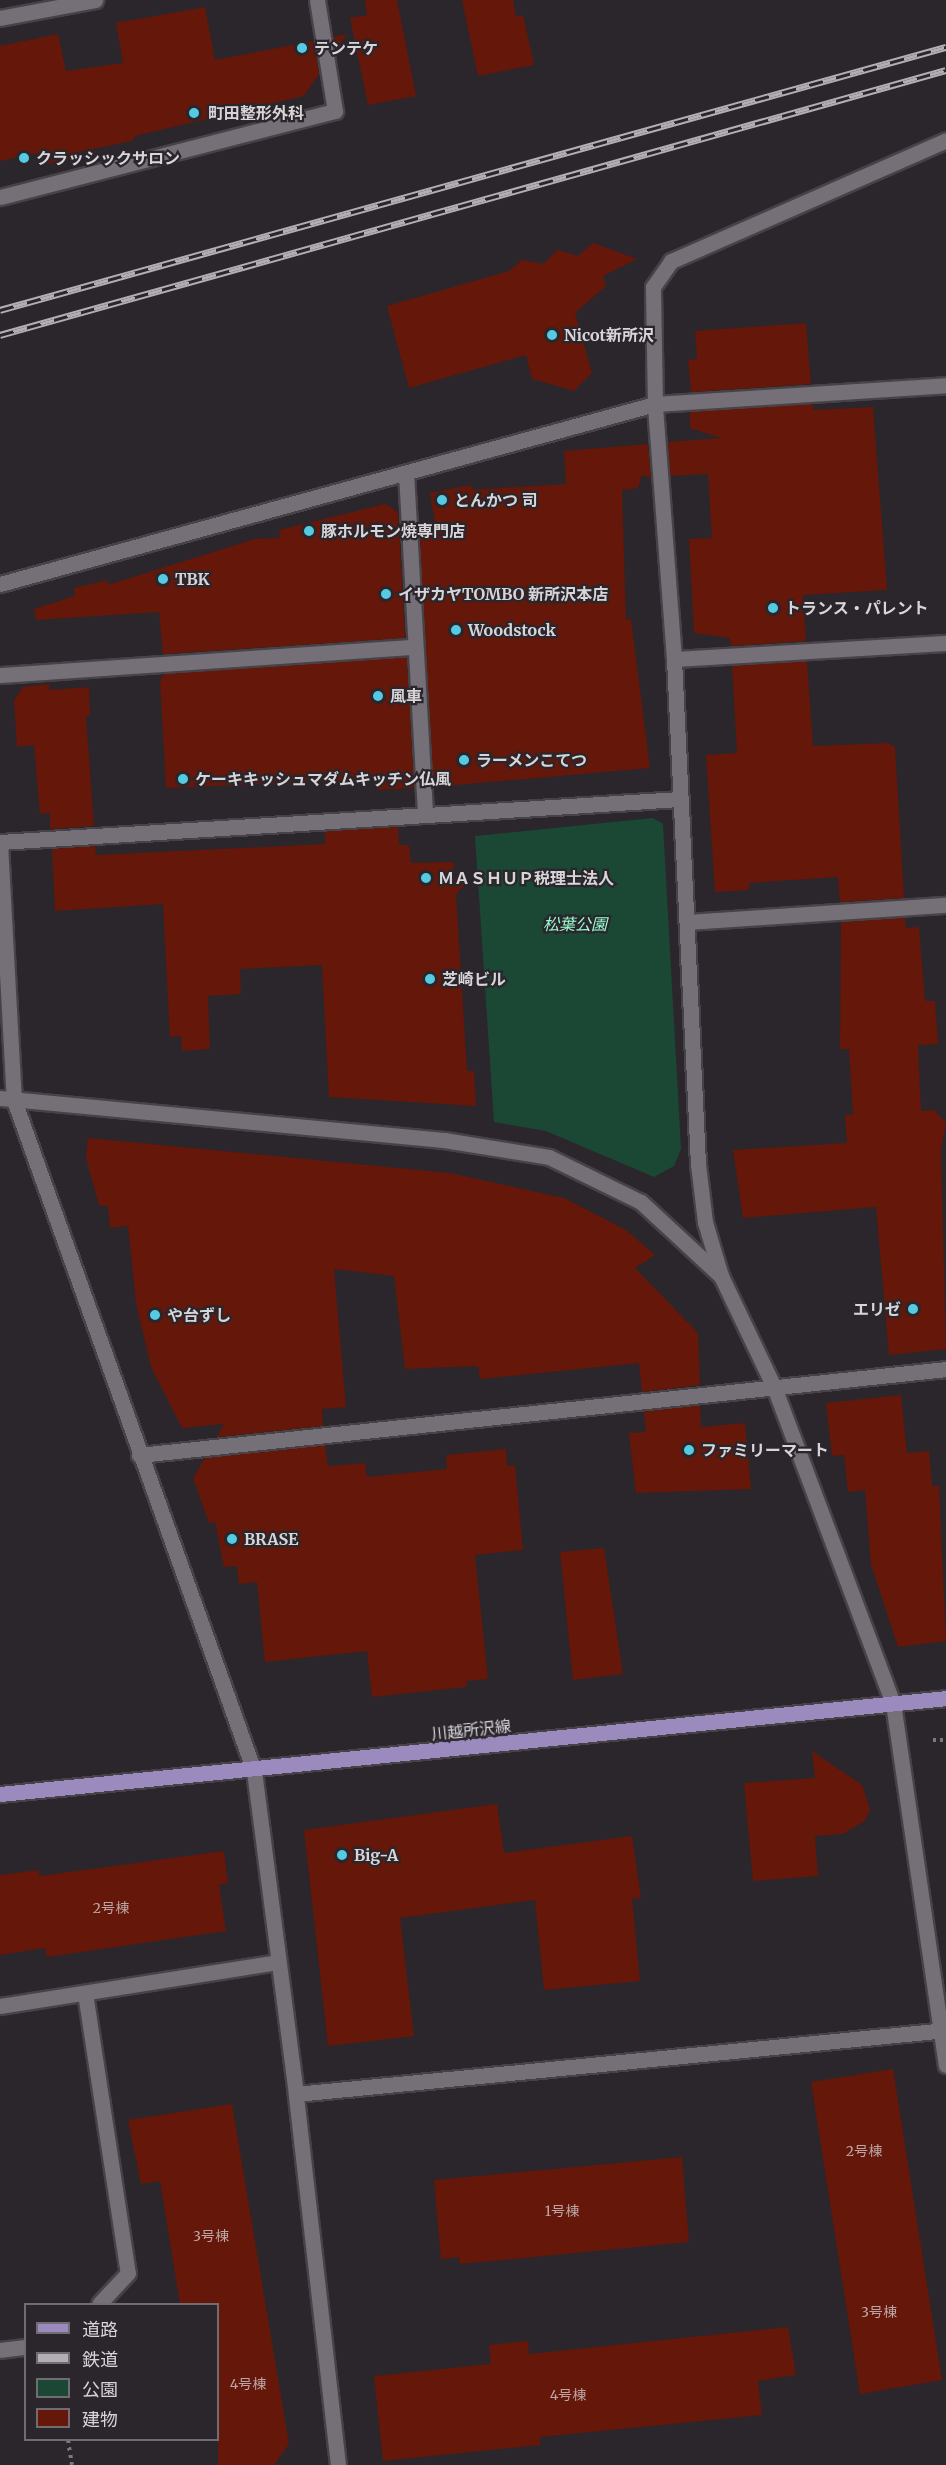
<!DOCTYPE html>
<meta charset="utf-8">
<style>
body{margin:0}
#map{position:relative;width:946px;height:2465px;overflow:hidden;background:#2a262c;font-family:Merriweather,"Noto Sans JP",serif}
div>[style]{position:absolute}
.green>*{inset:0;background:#1b4835}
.building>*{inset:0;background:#651709}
.path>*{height:4px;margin-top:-2px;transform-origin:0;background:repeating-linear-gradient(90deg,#7c787d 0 3px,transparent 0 7.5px)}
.roads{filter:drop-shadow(2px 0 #464247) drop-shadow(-2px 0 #464247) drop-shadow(0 2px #464247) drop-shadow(0 -2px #464247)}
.service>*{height:15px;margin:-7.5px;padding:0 7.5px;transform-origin:7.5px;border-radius:7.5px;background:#757077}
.minor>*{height:15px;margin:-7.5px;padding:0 7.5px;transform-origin:7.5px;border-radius:7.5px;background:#757077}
.tertiary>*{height:15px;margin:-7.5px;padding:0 7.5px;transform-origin:7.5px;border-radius:7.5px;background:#757077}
.primary>*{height:15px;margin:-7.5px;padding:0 7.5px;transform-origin:7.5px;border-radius:7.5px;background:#9a8abd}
.rail>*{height:7px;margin-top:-3.5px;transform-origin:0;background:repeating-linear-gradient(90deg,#2a262c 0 14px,#b2afb4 0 28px);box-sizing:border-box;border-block:2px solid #b2afb4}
.dots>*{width:16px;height:16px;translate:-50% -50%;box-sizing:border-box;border:3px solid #2a262c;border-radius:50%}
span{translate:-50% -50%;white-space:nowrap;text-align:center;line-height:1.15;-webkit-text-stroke:4.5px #2a262c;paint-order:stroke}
.number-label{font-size:14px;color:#bba6a5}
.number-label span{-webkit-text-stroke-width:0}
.poi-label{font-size:16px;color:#d8d5d9;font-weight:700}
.left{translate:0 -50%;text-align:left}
.right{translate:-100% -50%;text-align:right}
.park-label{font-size:16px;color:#97fdcf;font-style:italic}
.street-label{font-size:16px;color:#d8d5d9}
.legend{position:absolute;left:24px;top:2303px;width:195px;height:138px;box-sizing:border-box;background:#2a262c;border:2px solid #706c71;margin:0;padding:8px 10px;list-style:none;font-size:18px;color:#d8d5d9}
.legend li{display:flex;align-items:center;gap:12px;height:30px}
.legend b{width:30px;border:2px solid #706c71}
</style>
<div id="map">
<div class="green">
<i style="clip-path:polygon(653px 818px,663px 824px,681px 1149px,674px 1166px,654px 1177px,546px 1131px,494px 1122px,475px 836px)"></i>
</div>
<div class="building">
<i style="clip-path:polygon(365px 0,397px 0,416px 96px,368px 105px,350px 18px,367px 15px)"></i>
<i style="clip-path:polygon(462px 0,513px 0,516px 17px,523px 15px,534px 65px,478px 76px)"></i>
<i style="clip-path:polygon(205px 7px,215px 60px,314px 41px,319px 74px,304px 96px,135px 136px,132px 141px,79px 152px,80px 157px,47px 164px,44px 152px,0 161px,0 46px,58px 34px,66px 71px,123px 63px,116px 23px)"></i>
<i style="clip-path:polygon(347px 34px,335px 51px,333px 37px)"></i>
<i style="clip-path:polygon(593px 243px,637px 259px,603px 276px,606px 286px,575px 313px,592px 373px,574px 391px,532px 379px,526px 355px,409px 388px,387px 306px,509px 271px,522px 260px,543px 264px,558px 250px,578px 256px)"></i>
<i style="clip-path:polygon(806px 323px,811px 384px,691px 392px,688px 360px,697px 359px,695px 331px)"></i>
<i style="clip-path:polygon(813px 403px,813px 410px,873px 407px,887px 590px,803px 595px,806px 641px,731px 646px,730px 638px,694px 633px,689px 539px,712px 538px,708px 474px,670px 476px,668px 442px,721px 438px,690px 428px,690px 411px)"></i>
<i style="clip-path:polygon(648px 444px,651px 478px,642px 475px,638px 488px,622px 490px,626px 620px,631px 619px,650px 768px,433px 787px,419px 523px,437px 534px,430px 493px,472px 485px,472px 490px,566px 484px,564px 451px)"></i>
<i style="clip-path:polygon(385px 504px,398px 512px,405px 638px,163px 654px,159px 612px,36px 620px,34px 609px,75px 596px,74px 588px,108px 580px,108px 585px,255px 539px,280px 538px,279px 530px)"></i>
<i style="clip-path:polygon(407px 657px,414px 788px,378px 790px,377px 779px,166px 788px,160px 681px,164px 674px)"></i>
<i style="clip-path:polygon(807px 661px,813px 746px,888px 743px,895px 747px,904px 898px,840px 902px,838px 877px,749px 883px,749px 890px,715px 892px,706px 755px,737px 753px,732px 665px)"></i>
<i style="clip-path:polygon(49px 684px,49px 690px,89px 687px,90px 716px,86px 716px,94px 826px,50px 829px,50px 813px,40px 814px,34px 745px,17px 747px,14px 700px,23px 687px)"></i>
<i style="clip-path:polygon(398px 827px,399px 845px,409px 845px,411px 863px,453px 862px,454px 878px,465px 884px,456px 894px,467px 1071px,474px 1071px,476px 1106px,329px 1097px,322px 965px,240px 969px,241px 994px,208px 996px,210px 1049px,182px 1051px,181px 1036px,170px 1037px,163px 904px,55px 911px,52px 849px,95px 846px,96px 855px,325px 844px,325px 831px)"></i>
<i style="clip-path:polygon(905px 917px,906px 928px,919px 927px,925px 1001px,935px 1001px,938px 1044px,918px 1045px,921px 1111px,934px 1110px,946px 1123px,941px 1150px,946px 1349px,889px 1355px,876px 1207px,743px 1218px,733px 1150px,847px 1143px,845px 1115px,853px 1115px,849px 1049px,840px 1049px,841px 922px)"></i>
<i style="clip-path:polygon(88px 1138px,450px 1173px,564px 1198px,626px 1230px,655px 1255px,635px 1268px,698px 1333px,700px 1385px,642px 1392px,639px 1363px,480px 1379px,478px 1366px,405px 1369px,394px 1276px,334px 1269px,346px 1407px,322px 1409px,323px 1426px,217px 1437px,224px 1424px,182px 1428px,151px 1367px,136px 1303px,128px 1226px,110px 1228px,108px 1206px,99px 1205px,86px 1158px)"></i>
<i style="clip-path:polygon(901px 1395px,907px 1453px,929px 1451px,932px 1486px,939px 1486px,946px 1641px,898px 1647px,871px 1564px,865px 1490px,848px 1492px,844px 1455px,832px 1456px,826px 1403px)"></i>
<i style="clip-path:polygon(700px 1405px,701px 1427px,745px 1423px,751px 1489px,636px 1493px,629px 1433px,646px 1432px,644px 1411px)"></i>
<i style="clip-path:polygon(325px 1445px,328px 1466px,365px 1463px,367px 1477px,447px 1469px,446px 1455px,506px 1449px,507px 1466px,515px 1465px,523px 1550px,475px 1555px,488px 1679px,466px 1681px,467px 1687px,372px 1697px,367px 1651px,265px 1662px,257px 1582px,239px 1584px,237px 1566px,224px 1567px,215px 1522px,209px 1523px,193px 1478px,205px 1458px)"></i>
<i style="clip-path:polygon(604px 1548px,623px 1674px,573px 1680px,560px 1552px)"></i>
<i style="clip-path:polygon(812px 1751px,862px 1785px,870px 1809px,865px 1821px,843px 1834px,815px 1836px,818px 1876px,753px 1881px,744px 1783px,815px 1778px)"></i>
<i style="clip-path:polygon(497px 1804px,504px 1853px,632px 1836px,641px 1898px,632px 1899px,640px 1981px,544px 1990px,535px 1900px,400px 1918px,414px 2036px,328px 2046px,304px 1830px)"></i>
<i style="clip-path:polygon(224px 1851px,228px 1883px,219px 1885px,226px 1931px,47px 1957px,45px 1948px,0 1955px,0 1875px,38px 1870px,40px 1876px)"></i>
<i style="clip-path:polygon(893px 2069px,942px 2380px,860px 2394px,811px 2082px)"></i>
<i style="clip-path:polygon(232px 2104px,289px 2444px,274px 2465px,218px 2465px,218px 2304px,180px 2304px,160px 2181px,141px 2184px,128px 2120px)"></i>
<i style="clip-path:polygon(682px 2157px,689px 2242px,460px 2264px,459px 2257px,441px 2259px,434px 2180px)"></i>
<i style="clip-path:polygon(788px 2327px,796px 2375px,758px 2381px,762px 2415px,540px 2437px,540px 2445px,383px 2461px,374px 2376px,491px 2364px,489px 2345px,528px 2341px,529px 2354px)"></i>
</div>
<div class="path">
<i style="left:933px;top:1740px;width:13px"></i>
<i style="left:68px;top:2440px;width:25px;rotate:81deg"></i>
</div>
<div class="roads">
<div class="service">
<i style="left:85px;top:1993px;width:283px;rotate:81.3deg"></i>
<i style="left:128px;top:2273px;width:42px;rotate:133.1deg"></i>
<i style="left:0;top:2006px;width:281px;rotate:-9deg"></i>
<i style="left:0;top:2350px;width:26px;rotate:-7deg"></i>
</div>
<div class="minor">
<i style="left:0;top:18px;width:97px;rotate:-10.7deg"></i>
<i style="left:0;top:197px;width:346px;rotate:-14.4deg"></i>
<i style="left:335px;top:111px;width:112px;rotate:-99.2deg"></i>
<i style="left:406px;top:473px;width:341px;rotate:86.8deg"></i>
<i style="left:0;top:584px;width:679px;rotate:-15.37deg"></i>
<i style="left:655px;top:404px;width:292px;rotate:-3.7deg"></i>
<i style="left:674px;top:659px;width:272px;rotate:-3.4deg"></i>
<i style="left:0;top:675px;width:415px;rotate:-3.9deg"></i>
<i style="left:0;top:842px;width:680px;rotate:-3.62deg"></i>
<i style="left:687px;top:922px;width:260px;rotate:-3.8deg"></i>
<i style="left:721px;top:1276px;width:56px;rotate:-106.5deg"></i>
<i style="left:705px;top:1222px;width:58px;rotate:-96.9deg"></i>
<i style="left:698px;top:1164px;width:506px;rotate:-92.72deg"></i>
<i style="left:674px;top:659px;width:256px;rotate:-94.3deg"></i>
<i style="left:655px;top:404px;width:117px;rotate:-91deg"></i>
<i style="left:653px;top:287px;width:32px;rotate:-55deg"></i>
<i style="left:671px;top:261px;width:300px;rotate:-23.7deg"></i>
<i style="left:139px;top:1455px;width:812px;rotate:-6.08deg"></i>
<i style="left:338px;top:2465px;width:373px;rotate:-96.5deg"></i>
<i style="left:296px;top:2094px;width:653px;rotate:-5.62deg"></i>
</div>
<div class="tertiary">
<i style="left:0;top:844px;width:256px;rotate:86.9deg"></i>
<i style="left:14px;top:1100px;width:713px;rotate:70.32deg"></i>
<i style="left:254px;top:1771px;width:326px;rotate:82.6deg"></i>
<i style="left:0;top:1098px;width:446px;rotate:5.4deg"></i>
<i style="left:444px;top:1140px;width:106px;rotate:9.2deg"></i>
<i style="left:549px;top:1157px;width:102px;rotate:26.1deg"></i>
<i style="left:641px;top:1202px;width:109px;rotate:42.8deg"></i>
<i style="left:721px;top:1276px;width:123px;rotate:64.5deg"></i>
<i style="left:774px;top:1387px;width:338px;rotate:69.4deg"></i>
<i style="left:893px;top:1703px;width:366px;rotate:81.7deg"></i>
</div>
<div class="primary">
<i style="left:0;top:1794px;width:951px;rotate:-5.79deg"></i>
</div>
</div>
<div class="rail">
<i style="left:0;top:310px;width:982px;rotate:-15.54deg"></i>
<i style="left:0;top:335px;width:982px;rotate:-15.65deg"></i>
</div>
<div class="dots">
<i style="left:302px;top:48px;background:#55cae0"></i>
<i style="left:194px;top:113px;background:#55cae0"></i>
<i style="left:24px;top:158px;background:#55cae0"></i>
<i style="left:552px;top:335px;background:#55cae0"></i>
<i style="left:442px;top:500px;background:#55cae0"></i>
<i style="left:309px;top:531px;background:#55cae0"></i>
<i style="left:163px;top:579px;background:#55cae0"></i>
<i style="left:386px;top:594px;background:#55cae0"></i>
<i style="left:773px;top:608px;background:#55cae0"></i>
<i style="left:456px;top:630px;background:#55cae0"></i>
<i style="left:378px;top:696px;background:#55cae0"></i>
<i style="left:464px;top:760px;background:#55cae0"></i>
<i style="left:183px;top:779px;background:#55cae0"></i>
<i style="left:426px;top:878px;background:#55cae0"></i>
<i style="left:430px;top:979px;background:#55cae0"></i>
<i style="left:913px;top:1309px;background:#55cae0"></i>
<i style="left:155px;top:1315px;background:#55cae0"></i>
<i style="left:689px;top:1450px;background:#55cae0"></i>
<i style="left:232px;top:1539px;background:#55cae0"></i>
<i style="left:342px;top:1855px;background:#55cae0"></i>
</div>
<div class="number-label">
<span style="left:111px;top:1908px">2号棟</span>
<span style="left:864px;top:2151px">2号棟</span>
<span style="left:562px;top:2211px">1号棟</span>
<span style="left:211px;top:2236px">3号棟</span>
<span style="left:879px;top:2312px">3号棟</span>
<span style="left:248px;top:2384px">4号棟</span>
<span style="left:568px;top:2395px">4号棟</span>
</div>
<div class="poi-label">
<span class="left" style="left:314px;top:48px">テンテケ</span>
<span class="left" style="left:208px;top:113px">町田整形外科</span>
<span class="left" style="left:36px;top:158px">クラッシックサロン</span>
<span class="left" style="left:564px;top:335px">Nicot新所沢</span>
<span class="left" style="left:454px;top:500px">とんかつ 司</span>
<span class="left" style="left:321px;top:531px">豚ホルモン焼専門店</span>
<span class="left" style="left:175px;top:579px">TBK</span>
<span class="left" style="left:398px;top:594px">イザカヤTOMBO 新所沢本店</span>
<span class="left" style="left:785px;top:608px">トランス・パレント</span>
<span class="left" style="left:468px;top:630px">Woodstock</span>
<span class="left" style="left:390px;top:696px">風車</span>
<span class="left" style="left:476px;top:760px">ラーメンこてつ</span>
<span class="left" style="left:195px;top:779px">ケーキキッシュマダムキッチン仏風</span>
<span class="left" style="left:438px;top:878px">ＭＡＳＨＵＰ税理士法人</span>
<span class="left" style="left:442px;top:979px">芝崎ビル</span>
<span class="right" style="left:901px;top:1309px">エリゼ</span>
<span class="left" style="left:167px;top:1315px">や台ずし</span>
<span class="left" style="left:701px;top:1450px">ファミリーマート</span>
<span class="left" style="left:244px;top:1539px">BRASE</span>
<span class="left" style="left:354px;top:1855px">Big-A</span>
</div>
<div class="park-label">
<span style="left:575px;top:924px">松葉公園</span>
</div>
<div class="street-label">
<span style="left:471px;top:1730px;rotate:-6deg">川越所沢線</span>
</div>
<ul class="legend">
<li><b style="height:8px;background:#9a8abd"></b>道路</li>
<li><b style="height:8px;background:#b2afb4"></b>鉄道</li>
<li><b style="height:16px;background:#1b4835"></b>公園</li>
<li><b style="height:16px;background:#651709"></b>建物</li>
</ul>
</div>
